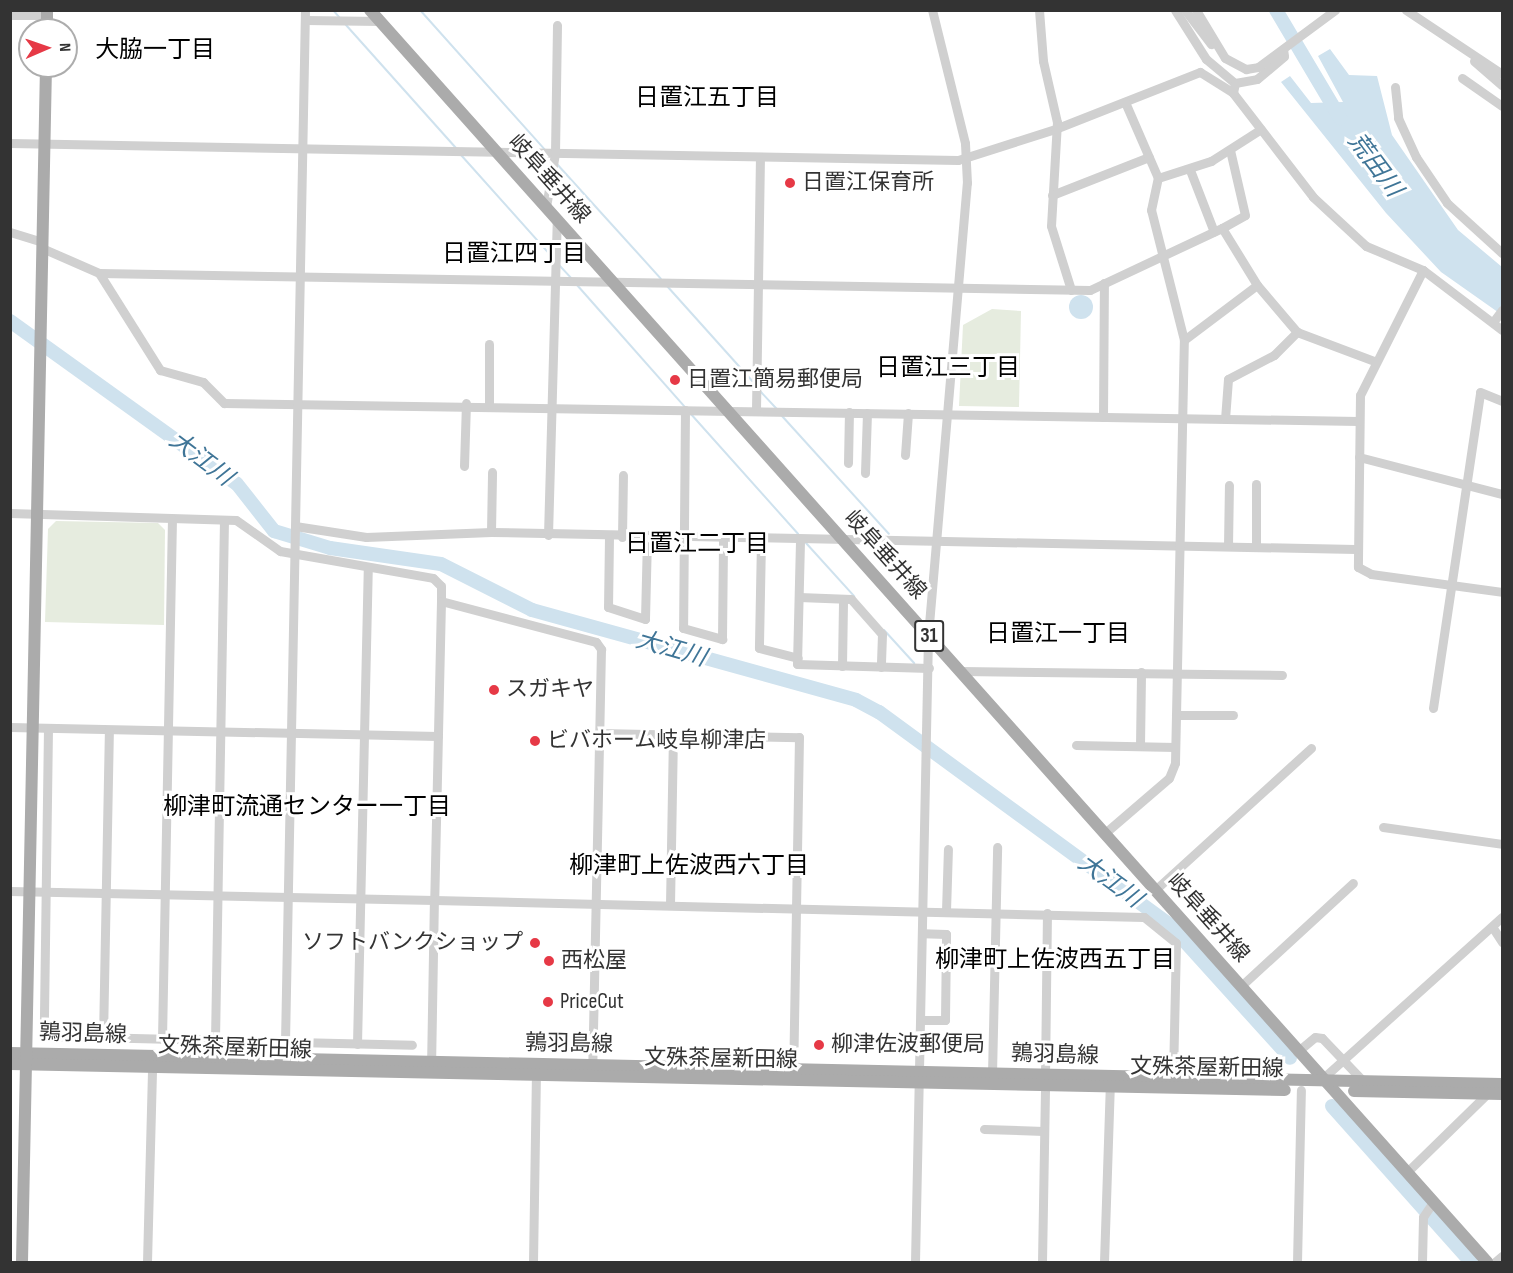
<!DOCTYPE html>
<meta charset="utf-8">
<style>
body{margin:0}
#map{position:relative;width:1513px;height:1273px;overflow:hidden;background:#fff;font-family:"Sofia Sans Condensed","Noto Sans JP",sans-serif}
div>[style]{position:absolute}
.green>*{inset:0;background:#e6ecdf}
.water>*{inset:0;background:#cfe2ee}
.round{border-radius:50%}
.stream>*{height:2px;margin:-1px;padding:0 1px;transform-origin:1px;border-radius:1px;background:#cfe2ee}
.river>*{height:14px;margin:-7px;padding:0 7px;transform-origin:7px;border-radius:7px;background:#cfe2ee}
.minor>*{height:9px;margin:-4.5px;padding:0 4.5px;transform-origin:4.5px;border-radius:4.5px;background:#d0d0d0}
.major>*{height:12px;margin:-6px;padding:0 6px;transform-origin:6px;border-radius:6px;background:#ababab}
.dots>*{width:16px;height:16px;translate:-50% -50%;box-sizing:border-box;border:3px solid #fff;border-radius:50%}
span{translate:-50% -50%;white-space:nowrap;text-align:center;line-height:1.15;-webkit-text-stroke:6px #fff;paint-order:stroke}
.shield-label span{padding:2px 4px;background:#fff;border:2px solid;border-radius:4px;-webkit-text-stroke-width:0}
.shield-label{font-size:21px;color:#333;font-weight:700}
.street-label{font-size:22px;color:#333}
.poi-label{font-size:22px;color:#333}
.left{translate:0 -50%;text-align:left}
.right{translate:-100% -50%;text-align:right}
.neighbourhood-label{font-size:24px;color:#000}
.water-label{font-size:24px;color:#3f7597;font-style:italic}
.frame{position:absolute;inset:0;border:12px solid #333;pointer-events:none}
.north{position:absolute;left:18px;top:18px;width:60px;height:60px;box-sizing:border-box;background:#fff;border:2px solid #adadad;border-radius:50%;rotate:88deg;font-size:16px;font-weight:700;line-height:24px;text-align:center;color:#333}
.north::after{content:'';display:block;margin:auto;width:21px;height:27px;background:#e63946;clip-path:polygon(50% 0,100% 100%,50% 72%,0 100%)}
</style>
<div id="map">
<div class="green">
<i style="clip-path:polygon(992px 309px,1021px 311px,1019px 407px,959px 406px,963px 325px)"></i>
<i style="clip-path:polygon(56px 521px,158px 523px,165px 530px,164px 625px,45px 622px,48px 529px)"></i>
</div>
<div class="water">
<i style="clip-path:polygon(1330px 49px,1349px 75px,1377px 76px,1392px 135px,1458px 230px,1502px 267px,1502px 315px,1441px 272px,1386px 213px,1281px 82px,1290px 76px,1311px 103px,1343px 102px,1318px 56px)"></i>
<i class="round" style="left:1069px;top:295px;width:24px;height:24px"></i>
</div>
<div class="stream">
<i style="left:333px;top:10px;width:11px;rotate:49deg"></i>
<i style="left:420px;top:10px;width:188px;rotate:48.2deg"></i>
<i style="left:346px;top:25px;width:165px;rotate:48.2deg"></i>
<i style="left:461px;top:155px;width:138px;rotate:48.2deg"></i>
<i style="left:556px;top:163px;width:156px;rotate:47.8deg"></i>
<i style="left:559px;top:265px;width:18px;rotate:47deg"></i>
<i style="left:577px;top:285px;width:162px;rotate:48.5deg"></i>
<i style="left:667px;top:286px;width:129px;rotate:48.1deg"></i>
<i style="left:760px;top:391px;width:25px;rotate:47deg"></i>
<i style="left:690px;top:413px;width:162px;rotate:48.2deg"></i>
<i style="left:782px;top:416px;width:159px;rotate:47.8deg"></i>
<i style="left:806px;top:543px;width:72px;rotate:47.8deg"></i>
<i style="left:884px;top:630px;width:45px;rotate:47.7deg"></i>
</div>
<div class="river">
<i style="left:1276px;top:10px;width:126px;rotate:59.3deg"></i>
<i style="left:10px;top:321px;width:279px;rotate:35.7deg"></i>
<i style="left:237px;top:484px;width:60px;rotate:51.8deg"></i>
<i style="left:274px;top:531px;width:59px;rotate:16.9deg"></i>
<i style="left:330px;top:548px;width:112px;rotate:8.2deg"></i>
<i style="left:441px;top:564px;width:102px;rotate:26.8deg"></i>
<i style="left:532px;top:610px;width:336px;rotate:15.5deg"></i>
<i style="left:856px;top:700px;width:26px;rotate:28deg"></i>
<i style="left:879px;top:712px;width:361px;rotate:36.2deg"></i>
<i style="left:1170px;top:925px;width:179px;rotate:47.9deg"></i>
<i style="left:1332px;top:1106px;width:209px;rotate:48.3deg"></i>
</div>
<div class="minor">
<i style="left:1039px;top:10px;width:51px;rotate:85.5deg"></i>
<i style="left:1043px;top:61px;width:63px;rotate:77.1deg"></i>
<i style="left:1057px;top:122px;width:104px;rotate:93.3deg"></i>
<i style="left:1051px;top:226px;width:67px;rotate:72.6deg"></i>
<i style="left:1175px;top:10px;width:58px;rotate:57.7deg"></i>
<i style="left:1206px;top:59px;width:38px;rotate:40deg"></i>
<i style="left:1235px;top:83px;width:22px;rotate:-10deg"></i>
<i style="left:1257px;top:79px;width:35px;rotate:-40deg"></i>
<i style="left:1284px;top:56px;width:7px;rotate:-98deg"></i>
<i style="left:1185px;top:10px;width:43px;rotate:52.6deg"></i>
<i style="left:1196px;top:10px;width:56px;rotate:58.9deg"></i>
<i style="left:1225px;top:58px;width:24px;rotate:28deg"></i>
<i style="left:1246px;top:69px;width:12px;rotate:-9deg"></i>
<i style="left:1258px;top:67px;width:96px;rotate:-36.5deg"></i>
<i style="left:1406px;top:10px;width:115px;rotate:33.7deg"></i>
<i style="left:10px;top:15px;width:37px"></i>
<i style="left:305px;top:20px;width:75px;rotate:0.8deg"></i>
<i style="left:1474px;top:61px;width:37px;rotate:41deg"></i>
<i style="left:1462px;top:78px;width:49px;rotate:35deg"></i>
<i style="left:1395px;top:87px;width:31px;rotate:84deg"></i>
<i style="left:1398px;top:118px;width:43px;rotate:65.2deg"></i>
<i style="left:1416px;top:157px;width:55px;rotate:56deg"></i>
<i style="left:1447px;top:203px;width:74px;rotate:42.3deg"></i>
<i style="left:1233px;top:93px;width:131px;rotate:52.4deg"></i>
<i style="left:1313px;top:197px;width:72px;rotate:42.8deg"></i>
<i style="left:1366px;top:246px;width:62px;rotate:22.8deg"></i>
<i style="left:1423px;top:270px;width:99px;rotate:37.2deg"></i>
<i style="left:10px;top:143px;width:948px;rotate:1.03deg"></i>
<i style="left:958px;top:160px;width:102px;rotate:-17.7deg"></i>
<i style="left:1055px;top:129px;width:156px;rotate:-21.5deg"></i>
<i style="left:1200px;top:72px;width:39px;rotate:32deg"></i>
<i style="left:1233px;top:93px;width:10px;rotate:-79deg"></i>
<i style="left:1190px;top:170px;width:66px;rotate:68.8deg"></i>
<i style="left:1158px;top:178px;width:56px;rotate:-17.8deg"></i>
<i style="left:1211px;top:161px;width:59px;rotate:-32.6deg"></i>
<i style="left:1052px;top:195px;width:104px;rotate:-21.4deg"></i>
<i style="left:546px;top:207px;width:55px;rotate:-80.5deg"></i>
<i style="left:555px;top:153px;width:128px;rotate:-89.1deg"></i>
<i style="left:1222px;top:228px;width:26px;rotate:-29deg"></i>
<i style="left:1245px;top:215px;width:67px;rotate:-103deg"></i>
<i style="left:10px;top:232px;width:34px;rotate:17deg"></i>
<i style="left:42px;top:248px;width:62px;rotate:23.7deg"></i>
<i style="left:99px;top:273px;width:991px;rotate:0.98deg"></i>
<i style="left:1090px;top:290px;width:146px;rotate:-25.2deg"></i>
<i style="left:1222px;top:228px;width:67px;rotate:58.4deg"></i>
<i style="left:1257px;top:285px;width:62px;rotate:49.6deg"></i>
<i style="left:1297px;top:332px;width:82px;rotate:20.6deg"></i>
<i style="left:1423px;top:270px;width:140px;rotate:116.7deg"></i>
<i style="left:1360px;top:395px;width:172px;rotate:90.7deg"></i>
<i style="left:1358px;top:567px;width:15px;rotate:28deg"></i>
<i style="left:1371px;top:574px;width:132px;rotate:7.8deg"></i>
<i style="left:99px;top:273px;width:115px;rotate:57.8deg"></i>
<i style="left:160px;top:370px;width:45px;rotate:15.6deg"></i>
<i style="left:203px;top:382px;width:30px;rotate:45deg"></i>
<i style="left:224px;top:403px;width:1135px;rotate:0.91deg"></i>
<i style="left:1493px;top:322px;width:15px;rotate:-53deg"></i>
<i style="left:1184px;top:340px;width:91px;rotate:-37deg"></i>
<i style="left:489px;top:404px;width:60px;rotate:-90deg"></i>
<i style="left:685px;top:410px;width:218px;rotate:90.5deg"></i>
<i style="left:683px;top:628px;width:41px;rotate:15.8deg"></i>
<i style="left:722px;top:639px;width:100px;rotate:-89.4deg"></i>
<i style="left:756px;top:410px;width:253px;rotate:-89.1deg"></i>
<i style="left:1103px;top:417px;width:134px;rotate:-89.6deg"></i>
<i style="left:1225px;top:419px;width:40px;rotate:-85.7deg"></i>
<i style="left:1228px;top:379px;width:52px;rotate:-27.6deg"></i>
<i style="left:1274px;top:355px;width:33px;rotate:-45deg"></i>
<i style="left:905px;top:455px;width:42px;rotate:-85.9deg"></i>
<i style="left:1359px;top:457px;width:148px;rotate:14.5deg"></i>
<i style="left:848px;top:463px;width:51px;rotate:-88.9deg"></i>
<i style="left:464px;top:466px;width:63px;rotate:-88.2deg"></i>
<i style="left:865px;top:473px;width:60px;rotate:-88.1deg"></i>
<i style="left:1256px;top:484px;width:63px;rotate:90deg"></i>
<i style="left:10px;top:513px;width:226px;rotate:1.8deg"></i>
<i style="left:236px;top:520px;width:54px;rotate:35.2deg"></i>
<i style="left:280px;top:551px;width:155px;rotate:10deg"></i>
<i style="left:433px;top:578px;width:11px;rotate:45deg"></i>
<i style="left:441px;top:586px;width:15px;rotate:90deg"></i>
<i style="left:441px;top:601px;width:299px;rotate:91.3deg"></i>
<i style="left:434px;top:900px;width:424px;rotate:-178.8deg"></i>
<i style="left:295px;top:526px;width:72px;rotate:8.8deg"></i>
<i style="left:366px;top:537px;width:125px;rotate:-2.3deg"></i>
<i style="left:491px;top:532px;width:865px;rotate:1.13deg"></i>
<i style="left:491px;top:532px;width:60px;rotate:-89deg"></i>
<i style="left:548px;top:535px;width:316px;rotate:-88.4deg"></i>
<i style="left:609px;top:537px;width:70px;rotate:90.8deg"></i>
<i style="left:608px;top:607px;width:39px;rotate:18deg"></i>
<i style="left:645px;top:619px;width:82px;rotate:-88.6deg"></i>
<i style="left:622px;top:537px;width:62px;rotate:-89.1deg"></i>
<i style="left:761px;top:540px;width:108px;rotate:91.1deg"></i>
<i style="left:759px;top:648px;width:40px;rotate:14.4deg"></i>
<i style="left:800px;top:541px;width:123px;rotate:91.4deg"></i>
<i style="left:797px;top:664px;width:132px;rotate:1.7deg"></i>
<i style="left:1228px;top:546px;width:61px;rotate:-89.1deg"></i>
<i style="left:799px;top:597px;width:52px;rotate:2.2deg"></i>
<i style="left:851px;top:599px;width:47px;rotate:48.5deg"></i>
<i style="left:882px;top:634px;width:33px;rotate:92deg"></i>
<i style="left:441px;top:601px;width:160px;rotate:14.8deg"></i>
<i style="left:596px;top:642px;width:9px;rotate:54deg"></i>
<i style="left:601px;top:649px;width:417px;rotate:91.2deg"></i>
<i style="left:842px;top:666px;width:67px;rotate:-89.1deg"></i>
<i style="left:961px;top:671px;width:321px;rotate:0.7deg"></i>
<i style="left:1433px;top:708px;width:319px;rotate:-81.5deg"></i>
<i style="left:1480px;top:392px;width:24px;rotate:22deg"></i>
<i style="left:1176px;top:715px;width:57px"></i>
<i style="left:10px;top:727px;width:428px;rotate:1.2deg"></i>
<i style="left:48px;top:728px;width:303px;rotate:90.8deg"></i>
<i style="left:44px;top:1031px;width:9px;rotate:32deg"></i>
<i style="left:52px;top:1036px;width:360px;rotate:1.4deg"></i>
<i style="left:600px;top:733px;width:199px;rotate:1.2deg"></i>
<i style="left:799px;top:737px;width:334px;rotate:91deg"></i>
<i style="left:1076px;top:745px;width:99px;rotate:1.2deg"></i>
<i style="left:1140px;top:746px;width:74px;rotate:-89.2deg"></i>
<i style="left:1383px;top:827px;width:120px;rotate:8.1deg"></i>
<i style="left:1105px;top:833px;width:84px;rotate:-40.7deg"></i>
<i style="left:1169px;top:778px;width:16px;rotate:-68deg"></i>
<i style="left:1175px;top:763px;width:423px;rotate:-88.8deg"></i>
<i style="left:1184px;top:340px;width:134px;rotate:-104.2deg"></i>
<i style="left:1151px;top:210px;width:33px;rotate:-78deg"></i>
<i style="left:1158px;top:178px;width:83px;rotate:-113.5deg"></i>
<i style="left:1155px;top:890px;width:211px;rotate:-42.3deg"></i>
<i style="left:670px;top:905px;width:172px;rotate:-89deg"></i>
<i style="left:946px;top:911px;width:62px;rotate:-88.2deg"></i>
<i style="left:1493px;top:928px;width:17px;rotate:57deg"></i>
<i style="left:1241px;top:986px;width:152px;rotate:-42.6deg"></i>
<i style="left:921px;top:1020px;width:24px"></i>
<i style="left:945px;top:1020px;width:86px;rotate:-89.3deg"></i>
<i style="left:946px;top:934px;width:23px;rotate:-178deg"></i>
<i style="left:103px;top:1038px;width:308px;rotate:-88.9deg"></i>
<i style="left:162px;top:1039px;width:520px;rotate:-88.9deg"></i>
<i style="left:215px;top:1040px;width:520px;rotate:-89.01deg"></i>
<i style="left:285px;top:1042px;width:1032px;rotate:-88.89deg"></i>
<i style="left:357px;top:1044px;width:477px;rotate:-88.7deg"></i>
<i style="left:1297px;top:1052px;width:23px;rotate:-40deg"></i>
<i style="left:1315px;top:1037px;width:7px;rotate:8deg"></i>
<i style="left:1322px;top:1038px;width:59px;rotate:46.4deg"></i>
<i style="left:431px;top:1068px;width:168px;rotate:-89deg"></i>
<i style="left:434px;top:900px;width:710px;rotate:1.37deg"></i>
<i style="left:1144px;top:917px;width:41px;rotate:39.1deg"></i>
<i style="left:1176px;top:943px;width:135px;rotate:91.3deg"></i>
<i style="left:992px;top:1074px;width:227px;rotate:-88.7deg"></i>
<i style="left:1045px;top:1075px;width:162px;rotate:-89.3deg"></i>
<i style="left:1322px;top:1079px;width:242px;rotate:-42deg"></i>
<i style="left:984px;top:1129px;width:60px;rotate:1.9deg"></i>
<i style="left:1407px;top:1172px;width:112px;rotate:-44.3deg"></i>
<i style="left:147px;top:1262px;width:195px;rotate:-88.5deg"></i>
<i style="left:533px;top:1262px;width:186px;rotate:-89.1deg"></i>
<i style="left:915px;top:1262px;width:626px;rotate:-88.81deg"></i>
<i style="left:928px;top:636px;width:455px;rotate:-85.1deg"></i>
<i style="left:967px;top:183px;width:40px;rotate:-92.9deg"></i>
<i style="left:965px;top:143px;width:137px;rotate:-103.9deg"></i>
<i style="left:1042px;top:1262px;width:175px;rotate:-89deg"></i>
<i style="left:1104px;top:1262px;width:182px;rotate:-88.1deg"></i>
<i style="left:1297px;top:1262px;width:172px;rotate:-88.7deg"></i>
<i style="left:1422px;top:1262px;width:45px;rotate:-88.7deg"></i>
<i style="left:1423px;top:1217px;width:18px;rotate:-56deg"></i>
<i style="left:1495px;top:1262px;width:9px;rotate:-41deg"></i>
</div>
<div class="major">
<i style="left:370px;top:10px;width:1678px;rotate:48.26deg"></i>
<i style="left:47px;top:30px;width:20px;rotate:-90deg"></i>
<i style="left:10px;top:1053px;width:1492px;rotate:1.19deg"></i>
<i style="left:10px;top:1064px;width:1275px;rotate:1.17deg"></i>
<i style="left:1354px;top:1091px;width:148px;rotate:1.2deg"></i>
<i style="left:22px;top:1262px;width:1196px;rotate:-88.85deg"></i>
</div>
<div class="dots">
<i style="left:790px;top:183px;background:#e63946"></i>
<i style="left:675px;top:380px;background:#e63946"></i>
<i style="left:494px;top:690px;background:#e63946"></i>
<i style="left:535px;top:741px;background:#e63946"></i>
<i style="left:535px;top:943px;background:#e63946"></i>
<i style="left:549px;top:961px;background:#e63946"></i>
<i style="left:548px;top:1002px;background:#e63946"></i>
<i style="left:819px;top:1045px;background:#e63946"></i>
</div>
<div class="shield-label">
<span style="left:929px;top:636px">31</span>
</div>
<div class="street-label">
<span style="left:549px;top:179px;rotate:48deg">岐阜垂井線</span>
<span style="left:885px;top:555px;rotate:48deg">岐阜垂井線</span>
<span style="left:1208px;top:918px;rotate:48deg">岐阜垂井線</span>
<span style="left:83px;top:1034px;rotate:2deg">鶉羽島線</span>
<span style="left:569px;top:1044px;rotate:1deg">鶉羽島線</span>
<span style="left:235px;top:1048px;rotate:2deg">文殊茶屋新田線</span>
<span style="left:1055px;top:1055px;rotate:2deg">鶉羽島線</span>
<span style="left:721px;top:1059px;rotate:1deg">文殊茶屋新田線</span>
<span style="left:1207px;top:1068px;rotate:1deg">文殊茶屋新田線</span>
</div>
<div class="poi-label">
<span class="left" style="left:802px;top:183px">日置江保育所</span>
<span class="left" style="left:687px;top:380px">日置江簡易郵便局</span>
<span class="left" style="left:506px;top:690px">スガキヤ</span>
<span class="left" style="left:547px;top:741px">ビバホーム岐阜柳津店</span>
<span class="right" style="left:523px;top:943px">ソフトバンクショップ</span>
<span class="left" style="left:561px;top:961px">西松屋</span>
<span class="left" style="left:560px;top:1002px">PriceCut</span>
<span class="left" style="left:831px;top:1045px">柳津佐波郵便局</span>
</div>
<div class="neighbourhood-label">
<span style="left:155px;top:50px">大脇一丁目</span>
<span style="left:707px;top:98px">日置江五丁目</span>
<span style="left:514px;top:254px">日置江四丁目</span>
<span style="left:948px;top:368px">日置江三丁目</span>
<span style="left:697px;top:544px">日置江二丁目</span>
<span style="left:1058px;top:634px">日置江一丁目</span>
<span style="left:307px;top:807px">柳津町流通センター一丁目</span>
<span style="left:689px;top:866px">柳津町上佐波西六丁目</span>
<span style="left:1055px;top:960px">柳津町上佐波西五丁目</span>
</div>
<div class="water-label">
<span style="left:1375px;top:165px;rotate:53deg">荒田川</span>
<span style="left:201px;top:459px;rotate:37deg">大江川</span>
<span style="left:671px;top:649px;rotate:16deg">大江川</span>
<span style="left:1110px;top:881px;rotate:36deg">大江川</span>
</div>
<div class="frame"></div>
<div class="north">N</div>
</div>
